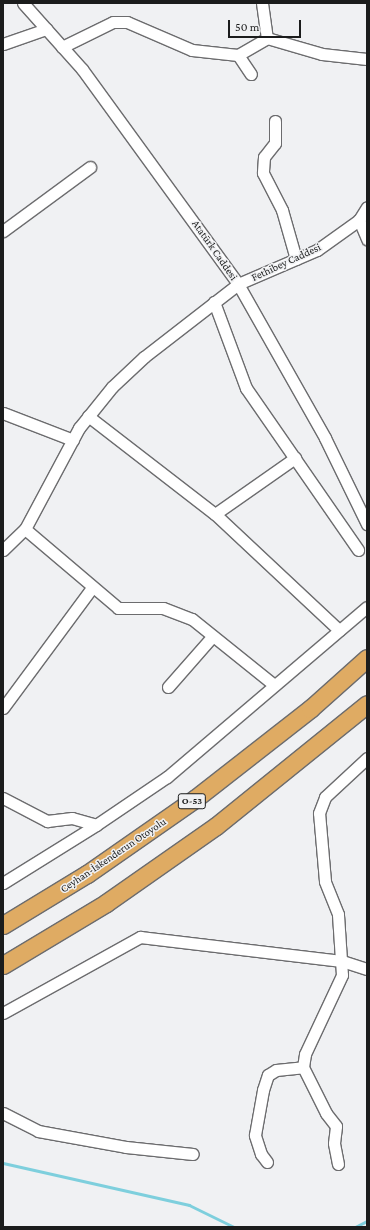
<!DOCTYPE html>
<meta charset="utf-8">
<style>
body{margin:0}
#map{position:relative;width:370px;height:1230px;overflow:hidden;background:#f0f1f3;font-family:"Crimson Pro",serif}
div>[style]{position:absolute}
.stream>*{height:3px;margin:-1.5px;padding:0 1.5px;transform-origin:1.5px;border-radius:1.5px;background:#7ecfdd}
.roads{filter:drop-shadow(1px 0 #6c6c6e) drop-shadow(-1px 0 #6c6c6e) drop-shadow(0 1px #6c6c6e) drop-shadow(0 -1px #6c6c6e)}
.minor>*{height:11px;margin:-5.5px;padding:0 5.5px;transform-origin:5.5px;border-radius:5.5px;background:#fff}
.highway>*{height:17px;margin:-8.5px;padding:0 8.5px;transform-origin:8.5px;border-radius:8.5px;background:#dfab63}
span{translate:-50% -50%;white-space:nowrap;text-align:center;line-height:1.15;-webkit-text-stroke:3px #f0f1f3;paint-order:stroke}
.shield-label span{padding:1px 3px;background:#f0f1f3;border:1px solid;border-radius:3px;-webkit-text-stroke-width:0}
.shield-label{font-size:10px;color:#1b1c1c;font-weight:700}
.street-label{font-size:11px;color:#1b1c1c}
.frame{position:absolute;inset:0;border:4px solid #1b1c1c;pointer-events:none}
.scale{position:absolute;left:228px;top:20px;width:73px;height:18px;box-sizing:border-box;border:2px solid #1b1c1c;border-top:0;padding-left:5px;font-size:12px;line-height:14px;white-space:nowrap;color:#1b1c1c;-webkit-text-stroke:3px #f0f1f3;paint-order:stroke}
</style>
<div id="map">
<div class="stream">
<i style="left:3px;top:1163px;width:191px;rotate:12.7deg"></i>
<i style="left:189px;top:1205px;width:50px;rotate:26.1deg"></i>
<i style="left:355px;top:1227px;width:13px;rotate:-27deg"></i>
</div>
<div class="roads">
<div class="minor">
<i style="left:23px;top:3px;width:89px;rotate:48.2deg"></i>
<i style="left:82px;top:69px;width:266px;rotate:54deg"></i>
<i style="left:238px;top:284px;width:177px;rotate:60.5deg"></i>
<i style="left:325px;top:438px;width:96px;rotate:64deg"></i>
<i style="left:262px;top:3px;width:35px;rotate:82deg"></i>
<i style="left:3px;top:44px;width:46px;rotate:-19.2deg"></i>
<i style="left:62px;top:47px;width:57px;rotate:-26.1deg"></i>
<i style="left:113px;top:22px;width:14px"></i>
<i style="left:127px;top:22px;width:71px;rotate:23.3deg"></i>
<i style="left:192px;top:50px;width:46px;rotate:6.2deg"></i>
<i style="left:238px;top:55px;width:34px;rotate:-30deg"></i>
<i style="left:267px;top:38px;width:57px;rotate:16.2deg"></i>
<i style="left:322px;top:54px;width:45px;rotate:6.3deg"></i>
<i style="left:238px;top:55px;width:23px;rotate:56deg"></i>
<i style="left:275px;top:121px;width:22px;rotate:90deg"></i>
<i style="left:275px;top:143px;width:18px;rotate:128deg"></i>
<i style="left:264px;top:157px;width:16px;rotate:94deg"></i>
<i style="left:263px;top:173px;width:42px;rotate:62.8deg"></i>
<i style="left:282px;top:210px;width:51px;rotate:74.1deg"></i>
<i style="left:359px;top:220px;width:21px;rotate:67deg"></i>
<i style="left:3px;top:231px;width:108px;rotate:-36.3deg"></i>
<i style="left:214px;top:302px;width:92px;rotate:69.6deg"></i>
<i style="left:246px;top:388px;width:197px;rotate:55.3deg"></i>
<i style="left:3px;top:413px;width:75px;rotate:21.1deg"></i>
<i style="left:88px;top:416px;width:160px;rotate:37.7deg"></i>
<i style="left:215px;top:514px;width:170px;rotate:43.1deg"></i>
<i style="left:215px;top:514px;width:98px;rotate:-35deg"></i>
<i style="left:25px;top:529px;width:122px;rotate:40.3deg"></i>
<i style="left:118px;top:608px;width:45px"></i>
<i style="left:163px;top:608px;width:31px;rotate:21deg"></i>
<i style="left:192px;top:619px;width:105px;rotate:38.8deg"></i>
<i style="left:3px;top:550px;width:30px;rotate:-44deg"></i>
<i style="left:25px;top:529px;width:115px;rotate:-61.9deg"></i>
<i style="left:79px;top:428px;width:53px;rotate:-51.2deg"></i>
<i style="left:112px;top:387px;width:44px;rotate:-43.2deg"></i>
<i style="left:144px;top:357px;width:119px;rotate:-37.8deg"></i>
<i style="left:238px;top:284px;width:86px;rotate:-23.3deg"></i>
<i style="left:317px;top:250px;width:52px;rotate:-35.5deg"></i>
<i style="left:359px;top:220px;width:15px;rotate:-58deg"></i>
<i style="left:168px;top:687px;width:67px;rotate:-48.7deg"></i>
<i style="left:3px;top:708px;width:148px;rotate:-53.5deg"></i>
<i style="left:3px;top:798px;width:50px;rotate:27.6deg"></i>
<i style="left:47px;top:821px;width:25px;rotate:-7deg"></i>
<i style="left:72px;top:818px;width:25px;rotate:16deg"></i>
<i style="left:96px;top:825px;width:86px;rotate:-34.1deg"></i>
<i style="left:167px;top:777px;width:262px;rotate:-40.4deg"></i>
<i style="left:3px;top:883px;width:110px;rotate:-31.9deg"></i>
<i style="left:3px;top:1013px;width:157px;rotate:-29deg"></i>
<i style="left:140px;top:937px;width:203px;rotate:6.8deg"></i>
<i style="left:342px;top:961px;width:26px;rotate:18deg"></i>
<i style="left:3px;top:1113px;width:39px;rotate:27deg"></i>
<i style="left:38px;top:1131px;width:89px;rotate:10.3deg"></i>
<i style="left:126px;top:1147px;width:67px;rotate:6deg"></i>
<i style="left:267px;top:1162px;width:10px;rotate:-127deg"></i>
<i style="left:261px;top:1154px;width:20px;rotate:-108deg"></i>
<i style="left:255px;top:1135px;width:46px;rotate:-79.9deg"></i>
<i style="left:263px;top:1090px;width:16px;rotate:-72deg"></i>
<i style="left:268px;top:1075px;width:9px;rotate:-32deg"></i>
<i style="left:276px;top:1070px;width:27px;rotate:-6deg"></i>
<i style="left:338px;top:1164px;width:21px;rotate:-101deg"></i>
<i style="left:334px;top:1143px;width:17px;rotate:-83deg"></i>
<i style="left:336px;top:1126px;width:16px;rotate:-128deg"></i>
<i style="left:326px;top:1113px;width:51px;rotate:-116.6deg"></i>
<i style="left:303px;top:1067px;width:13px;rotate:-81deg"></i>
<i style="left:305px;top:1054px;width:87px;rotate:-64.9deg"></i>
<i style="left:342px;top:975px;width:61px;rotate:-93.8deg"></i>
<i style="left:338px;top:914px;width:35px;rotate:-112deg"></i>
<i style="left:325px;top:881px;width:68px;rotate:-95deg"></i>
<i style="left:319px;top:813px;width:17px;rotate:-69deg"></i>
<i style="left:325px;top:797px;width:57px;rotate:-42.9deg"></i>
</div>
<div class="highway">
<i style="left:3px;top:925px;width:98px;rotate:-31.3deg"></i>
<i style="left:87px;top:874px;width:133px;rotate:-34.9deg"></i>
<i style="left:196px;top:798px;width:145px;rotate:-38deg"></i>
<i style="left:310px;top:709px;width:76px;rotate:-41.8deg"></i>
<i style="left:3px;top:965px;width:120px;rotate:-31deg"></i>
<i style="left:106px;top:903px;width:134px;rotate:-35deg"></i>
<i style="left:216px;top:826px;width:194px;rotate:-38.9deg"></i>
</div>
</div>
<div class="shield-label">
<span style="left:192px;top:801px">O-53</span>
</div>
<div class="street-label">
<span style="left:215px;top:250px;rotate:55deg">Atatürk Caddesi</span>
<span style="left:286px;top:262px;rotate:-25deg">Fethibey Caddesi</span>
<span style="left:113px;top:855px;rotate:-34deg">Ceyhan-İskenderun Otoyolu</span>
</div>
<div class="frame"></div>
<div class="scale">50 m</div>
</div>
